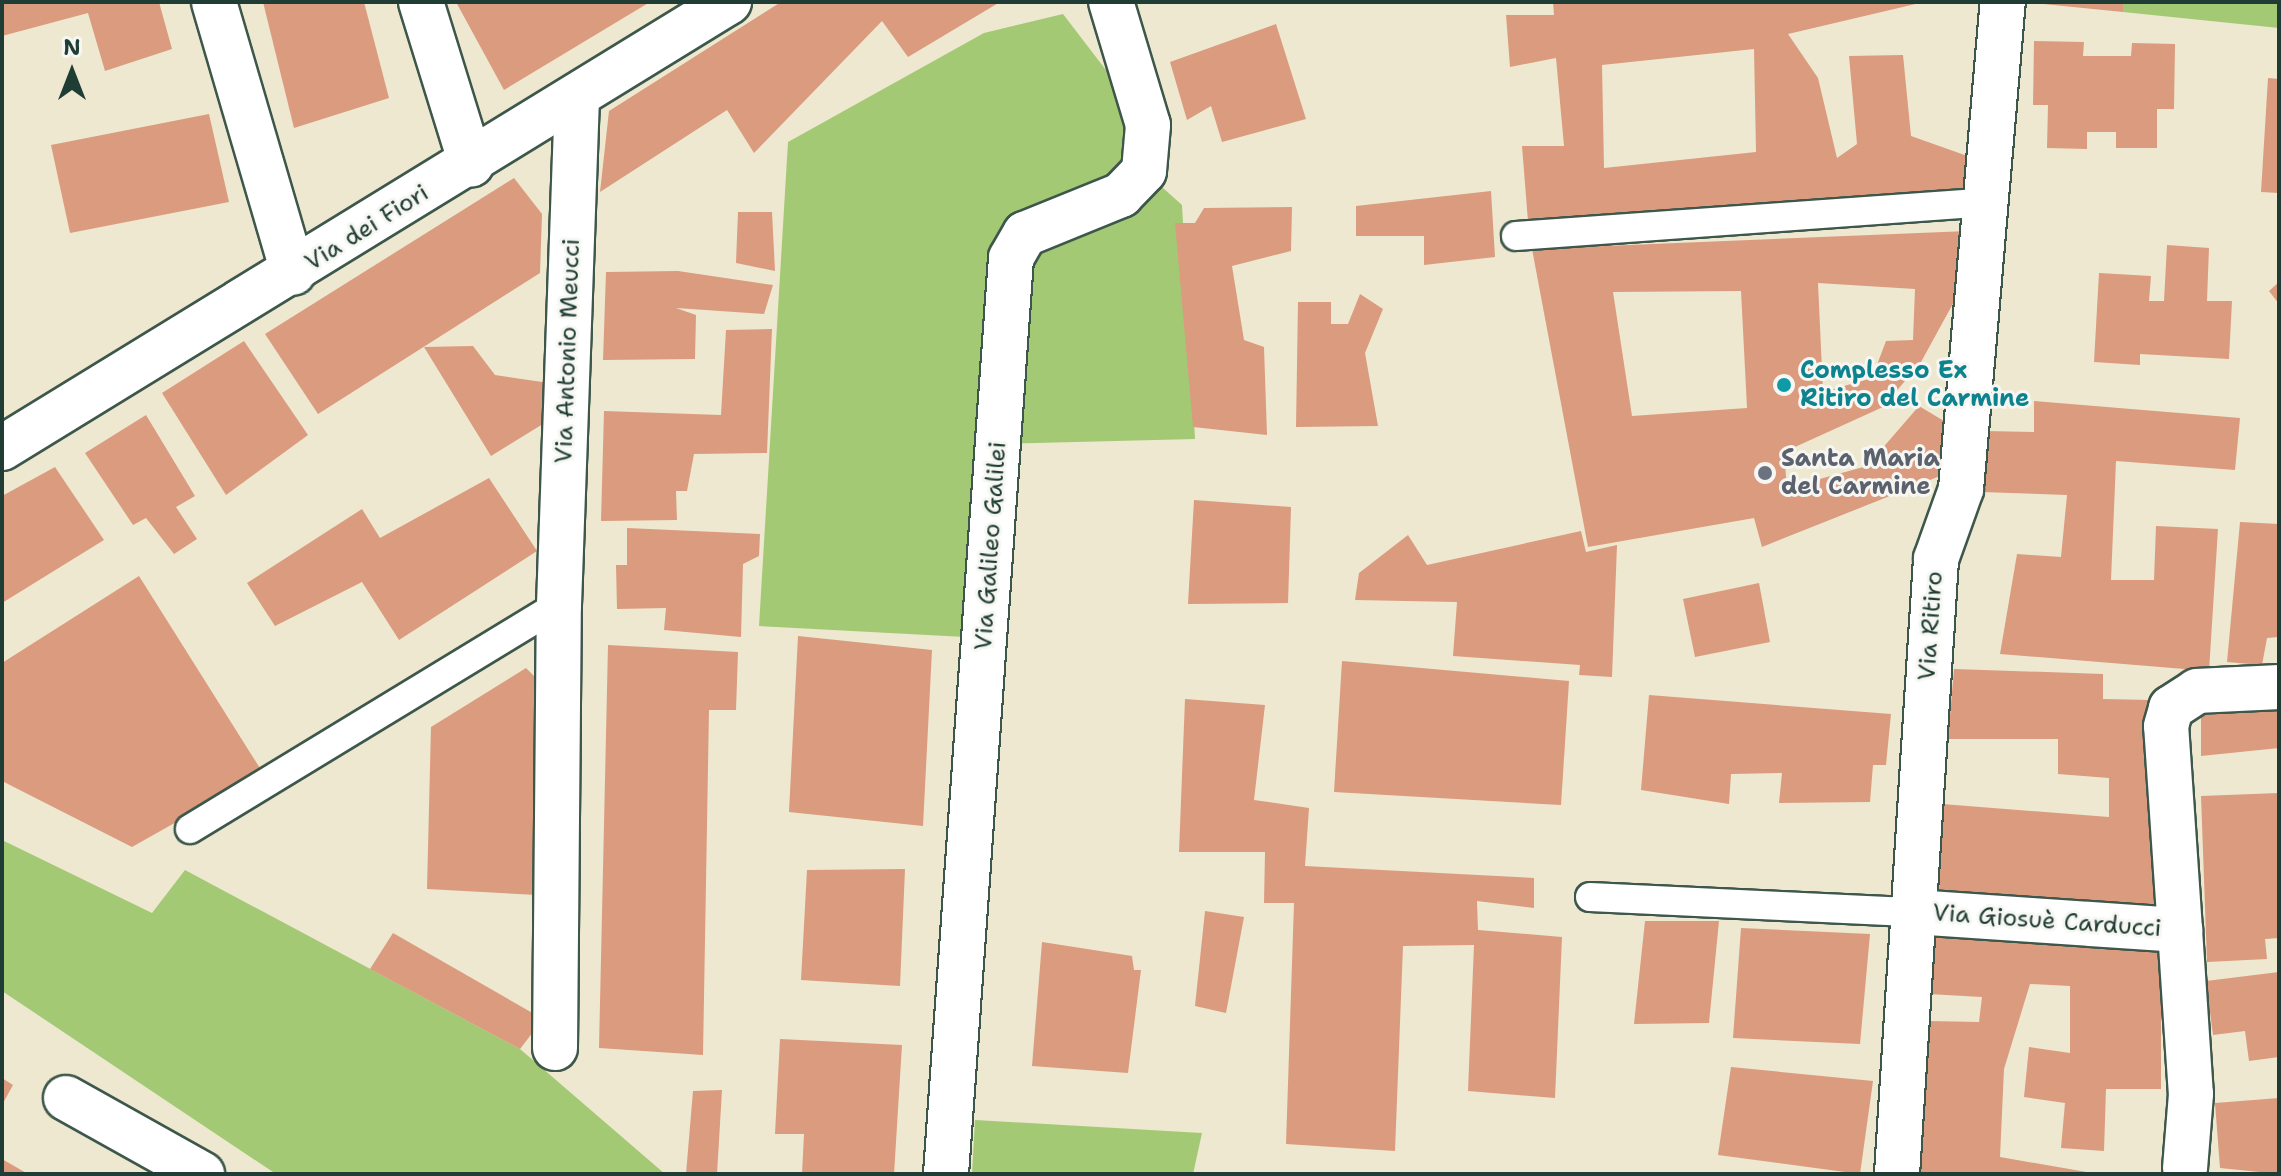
<!DOCTYPE html>
<meta charset="utf-8">
<style>
body{margin:0}
#map{position:relative;width:2281px;height:1176px;overflow:hidden;background:#ede8cf;font-family:"Shantell Sans",sans-serif}
div>[style]{position:absolute}
.green>*{inset:0;background:#a4c974}
.building>*{inset:0;background:#db9b7f}
.roads{filter:drop-shadow(2px 0 #3e574b) drop-shadow(-2px 0 #3e574b) drop-shadow(0 2px #3e574b) drop-shadow(0 -2px #3e574b)}
.service>*{height:28px;margin:-14px;padding:0 14px;transform-origin:14px;border-radius:14px;background:#fff}
.minor>*{height:44px;margin:-22px;padding:0 22px;transform-origin:22px;border-radius:22px;background:#fff}
.dots>*{width:22px;height:22px;translate:-50% -50%;box-sizing:border-box;border:4px solid #f6f6f2;border-radius:50%}
span{translate:-50% -50%;white-space:nowrap;text-align:center;line-height:1.15;-webkit-text-stroke:6px #f6f6f2;paint-order:stroke}
.street-label{font-size:24px;color:#1f3d34}
.culture-label{font-size:24px;color:#0d838f;font-weight:700}
.left{translate:0 -50%;text-align:left}
.worship-label{font-size:24px;color:#5b616d;font-weight:700}
.frame{position:absolute;inset:0;border:4px solid #1f3d34;pointer-events:none}
.north{position:absolute;left:32px;top:32px;width:80px;height:80px;-webkit-text-stroke:6px #f6f6f2;paint-order:stroke;rotate:0deg;font-size:22px;font-weight:700;line-height:32px;text-align:center;color:#1f3d34}
.north::after{content:'';display:block;margin:auto;width:28px;height:36px;background:#1f3d34;clip-path:polygon(50% 0,100% 100%,50% 72%,0 100%)}
</style>
<div id="map">
<div class="green">
<i style="clip-path:polygon(2123px 2px,2279px 2px,2279px 28px,2123px 12px)"></i>
<i style="clip-path:polygon(1063px 14px,1148px 125px,1144px 171px,1182px 205px,1195px 439px,999px 444px,984px 638px,759px 626px,788px 142px,984px 33px)"></i>
<i style="clip-path:polygon(2px 840px,152px 913px,185px 870px,520px 1049px,665px 1174px,276px 1174px,2px 991px)"></i>
<i style="clip-path:polygon(975px 1120px,1202px 1133px,1193px 1174px,972px 1174px)"></i>
</div>
<div class="building">
<i style="clip-path:polygon(2px 2px,159px 2px,172px 49px,105px 71px,88px 13px,2px 36px)"></i>
<i style="clip-path:polygon(263px 2px,364px 2px,389px 98px,294px 128px)"></i>
<i style="clip-path:polygon(456px 2px,650px 2px,504px 90px)"></i>
<i style="clip-path:polygon(781px 2px,1000px 2px,908px 57px,882px 21px,754px 153px,727px 110px,600px 192px,609px 111px)"></i>
<i style="clip-path:polygon(evenodd,1553px 2px,1924px 2px,1788px 34px,1818px 78px,1837px 158px,1857px 144px,1849px 56px,1903px 55px,1911px 136px,1973px 158px,1967px 194px,1529px 234px,1522px 146px,1564px 146px,1556px 58px,1510px 67px,1506px 15px,1554px 15px,1553px 2px,1754px 49px,1756px 152px,1604px 168px,1602px 65px,1754px 49px)"></i>
<i style="clip-path:polygon(2043px 2px,2123px 2px,2123px 12px,2043px 4px)"></i>
<i style="clip-path:polygon(1276px 24px,1306px 119px,1222px 142px,1211px 106px,1187px 120px,1170px 62px)"></i>
<i style="clip-path:polygon(2034px 41px,2084px 42px,2083px 56px,2131px 56px,2132px 43px,2175px 44px,2174px 109px,2157px 109px,2157px 148px,2116px 148px,2116px 132px,2087px 132px,2087px 149px,2047px 148px,2048px 105px,2033px 105px)"></i>
<i style="clip-path:polygon(2268px 78px,2279px 79px,2279px 193px,2261px 192px)"></i>
<i style="clip-path:polygon(209px 114px,229px 202px,70px 233px,51px 145px)"></i>
<i style="clip-path:polygon(514px 178px,542px 214px,540px 273px,318px 414px,265px 334px)"></i>
<i style="clip-path:polygon(1491px 191px,1495px 257px,1424px 265px,1424px 236px,1356px 236px,1356px 206px)"></i>
<i style="clip-path:polygon(1292px 207px,1291px 251px,1232px 266px,1244px 340px,1264px 347px,1267px 435px,1193px 427px,1175px 223px,1195px 223px,1204px 208px)"></i>
<i style="clip-path:polygon(738px 212px,772px 212px,775px 271px,736px 263px)"></i>
<i style="clip-path:polygon(evenodd,1968px 231px,1961px 289px,1921px 362px,1883px 407px,1784px 452px,1787px 488px,1867px 466px,1919px 406px,1944px 421px,1950px 472px,1762px 547px,1754px 518px,1588px 547px,1532px 249px,1968px 231px,1818px 283px,1915px 289px,1913px 340px,1886px 341px,1872px 378px,1823px 392px,1818px 283px,1968px 231px,1741px 291px,1747px 408px,1632px 416px,1613px 292px,1741px 291px)"></i>
<i style="clip-path:polygon(2167px 245px,2209px 248px,2207px 301px,2232px 301px,2229px 359px,2140px 354px,2140px 365px,2094px 362px,2099px 273px,2151px 276px,2149px 301px,2164px 301px)"></i>
<i style="clip-path:polygon(678px 271px,773px 285px,764px 314px,676px 308px,696px 315px,695px 359px,603px 360px,606px 272px)"></i>
<i style="clip-path:polygon(2279px 282px,2279px 304px,2269px 291px)"></i>
<i style="clip-path:polygon(1360px 294px,1383px 309px,1365px 353px,1378px 426px,1296px 427px,1298px 302px,1331px 302px,1331px 324px,1348px 324px)"></i>
<i style="clip-path:polygon(772px 329px,767px 453px,694px 454px,687px 491px,676px 491px,677px 520px,601px 521px,604px 411px,721px 415px,726px 330px)"></i>
<i style="clip-path:polygon(244px 341px,308px 435px,226px 495px,162px 393px)"></i>
<i style="clip-path:polygon(473px 346px,495px 375px,549px 383px,551px 419px,491px 456px,424px 347px)"></i>
<i style="clip-path:polygon(2034px 401px,2240px 418px,2235px 470px,2116px 461px,2111px 580px,2154px 580px,2156px 526px,2218px 529px,2209px 671px,2000px 654px,2017px 554px,2061px 557px,2067px 495px,1981px 492px,1985px 431px,2034px 432px)"></i>
<i style="clip-path:polygon(146px 415px,195px 496px,176px 507px,197px 539px,174px 554px,146px 518px,133px 525px,85px 453px)"></i>
<i style="clip-path:polygon(55px 467px,104px 540px,2px 603px,2px 496px)"></i>
<i style="clip-path:polygon(489px 478px,537px 551px,399px 640px,362px 582px,275px 626px,247px 583px,362px 509px,380px 538px)"></i>
<i style="clip-path:polygon(1194px 500px,1291px 507px,1288px 603px,1188px 604px)"></i>
<i style="clip-path:polygon(2240px 522px,2279px 524px,2279px 637px,2267px 638px,2262px 665px,2227px 662px)"></i>
<i style="clip-path:polygon(627px 528px,760px 534px,759px 556px,743px 564px,741px 637px,664px 630px,666px 608px,617px 609px,616px 565px,627px 565px)"></i>
<i style="clip-path:polygon(1581px 531px,1586px 552px,1617px 545px,1612px 677px,1579px 675px,1580px 665px,1453px 656px,1457px 602px,1355px 600px,1359px 573px,1408px 535px,1427px 565px)"></i>
<i style="clip-path:polygon(139px 576px,263px 773px,132px 847px,2px 781px,2px 663px)"></i>
<i style="clip-path:polygon(1759px 583px,1770px 642px,1695px 657px,1683px 599px)"></i>
<i style="clip-path:polygon(798px 636px,932px 650px,923px 826px,789px 812px)"></i>
<i style="clip-path:polygon(608px 645px,738px 652px,736px 710px,709px 710px,703px 1055px,599px 1048px)"></i>
<i style="clip-path:polygon(1342px 661px,1569px 681px,1561px 805px,1334px 792px)"></i>
<i style="clip-path:polygon(526px 668px,540px 682px,537px 895px,427px 889px,431px 727px)"></i>
<i style="clip-path:polygon(1954px 669px,2103px 674px,2103px 699px,2151px 700px,2159px 909px,1939px 893px,1942px 804px,2109px 817px,2109px 778px,2058px 774px,2058px 739px,1948px 739px)"></i>
<i style="clip-path:polygon(1649px 695px,1891px 714px,1886px 765px,1873px 765px,1870px 802px,1779px 803px,1782px 773px,1731px 774px,1729px 804px,1641px 790px)"></i>
<i style="clip-path:polygon(1185px 699px,1265px 705px,1254px 800px,1309px 808px,1305px 866px,1534px 878px,1534px 908px,1477px 901px,1478px 930px,1562px 937px,1555px 1098px,1468px 1091px,1474px 945px,1403px 946px,1395px 1151px,1286px 1144px,1294px 903px,1264px 903px,1265px 852px,1179px 852px)"></i>
<i style="clip-path:polygon(2279px 710px,2279px 748px,2201px 756px,2201px 715px)"></i>
<i style="clip-path:polygon(2279px 793px,2279px 938px,2265px 939px,2267px 959px,2207px 962px,2201px 796px)"></i>
<i style="clip-path:polygon(905px 869px,900px 986px,801px 980px,807px 870px)"></i>
<i style="clip-path:polygon(1205px 911px,1244px 917px,1226px 1013px,1195px 1006px)"></i>
<i style="clip-path:polygon(1645px 921px,1719px 921px,1709px 1023px,1634px 1024px)"></i>
<i style="clip-path:polygon(1741px 928px,1870px 934px,1860px 1044px,1733px 1038px)"></i>
<i style="clip-path:polygon(1934px 931px,2161px 947px,2161px 1089px,2106px 1089px,2104px 1151px,2061px 1148px,2065px 1103px,2024px 1097px,2029px 1047px,2070px 1053px,2070px 986px,2030px 984px,2004px 1069px,2000px 1157px,2098px 1174px,1917px 1174px,1927px 1021px,1979px 1022px,1982px 997px,1928px 994px)"></i>
<i style="clip-path:polygon(393px 933px,543px 1019px,520px 1049px,370px 969px)"></i>
<i style="clip-path:polygon(1042px 942px,1132px 956px,1134px 970px,1141px 970px,1128px 1073px,1032px 1066px)"></i>
<i style="clip-path:polygon(2279px 972px,2279px 1057px,2249px 1061px,2245px 1031px,2213px 1035px,2206px 981px)"></i>
<i style="clip-path:polygon(780px 1039px,902px 1045px,894px 1174px,802px 1174px,804px 1134px,775px 1134px)"></i>
<i style="clip-path:polygon(1731px 1067px,1873px 1081px,1860px 1174px,1718px 1155px)"></i>
<i style="clip-path:polygon(2px 1078px,13px 1085px,2px 1105px)"></i>
<i style="clip-path:polygon(722px 1090px,717px 1174px,686px 1174px,693px 1091px)"></i>
<i style="clip-path:polygon(2279px 1098px,2279px 1174px,2220px 1168px,2215px 1103px)"></i>
<i style="clip-path:polygon(2px 1159px,28px 1174px,2px 1174px)"></i>
</div>
<div class="roads">
<div class="service">
<i style="left:1516px;top:236px;width:470px;rotate:-4.1deg"></i>
<i style="left:190px;top:829px;width:432px;rotate:-31.3deg"></i>
<i style="left:1590px;top:897px;width:324px;rotate:2.7deg"></i>
</div>
<div class="minor">
<i style="left:214px;top:2px;width:282px;rotate:73.7deg"></i>
<i style="left:421px;top:2px;width:170px;rotate:72.8deg"></i>
<i style="left:2px;top:448px;width:853px;rotate:-31.53deg"></i>
<i style="left:1914px;top:912px;width:267px;rotate:3.9deg"></i>
<i style="left:2180px;top:930px;width:204px;rotate:-93.9deg"></i>
<i style="left:2166px;top:726px;width:19px;rotate:-74deg"></i>
<i style="left:2171px;top:708px;width:31px;rotate:-33deg"></i>
<i style="left:2197px;top:691px;width:82px;rotate:-2.8deg"></i>
<i style="left:2180px;top:930px;width:164px;rotate:86.2deg"></i>
<i style="left:2191px;top:1094px;width:74px;rotate:94.6deg"></i>
<i style="left:555px;top:1048px;width:443px;rotate:-89.5deg"></i>
<i style="left:559px;top:605px;width:508px;rotate:-87.97deg"></i>
<i style="left:66px;top:1098px;width:156px;rotate:29.2deg"></i>
<i style="left:946px;top:1174px;width:918px;rotate:-85.94deg"></i>
<i style="left:1011px;top:258px;width:28px;rotate:-60deg"></i>
<i style="left:1025px;top:234px;width:104px;rotate:-22.1deg"></i>
<i style="left:1121px;top:195px;width:33px;rotate:-46deg"></i>
<i style="left:1144px;top:171px;width:46px;rotate:-85deg"></i>
<i style="left:1148px;top:125px;width:128px;rotate:-106.7deg"></i>
<i style="left:1897px;top:1174px;width:616px;rotate:-86.37deg"></i>
<i style="left:1936px;top:559px;width:74px;rotate:-70.3deg"></i>
<i style="left:1961px;top:489px;width:489px;rotate:-85.1deg"></i>
</div>
</div>
<div class="dots">
<i style="left:1784px;top:385px;background:#0f9aa8"></i>
<i style="left:1765px;top:473px;background:#6b7280"></i>
</div>
<div class="street-label">
<span style="left:367px;top:228px;rotate:-32deg">Via dei Fiori</span>
<span style="left:568px;top:351px;rotate:-88deg">Via Antonio Meucci</span>
<span style="left:991px;top:546px;rotate:-86deg">Via Galileo Galilei</span>
<span style="left:1931px;top:626px;rotate:-86deg">Via Ritiro</span>
<span style="left:2047px;top:921px;rotate:4deg">Via Giosuè Carducci</span>
</div>
<div class="culture-label">
<span class="left" style="left:1800px;top:385px">Complesso Ex<br>Ritiro del Carmine</span>
</div>
<div class="worship-label">
<span class="left" style="left:1781px;top:473px">Santa Maria<br>del Carmine</span>
</div>
<div class="frame"></div>
<div class="north">N</div>
</div>
